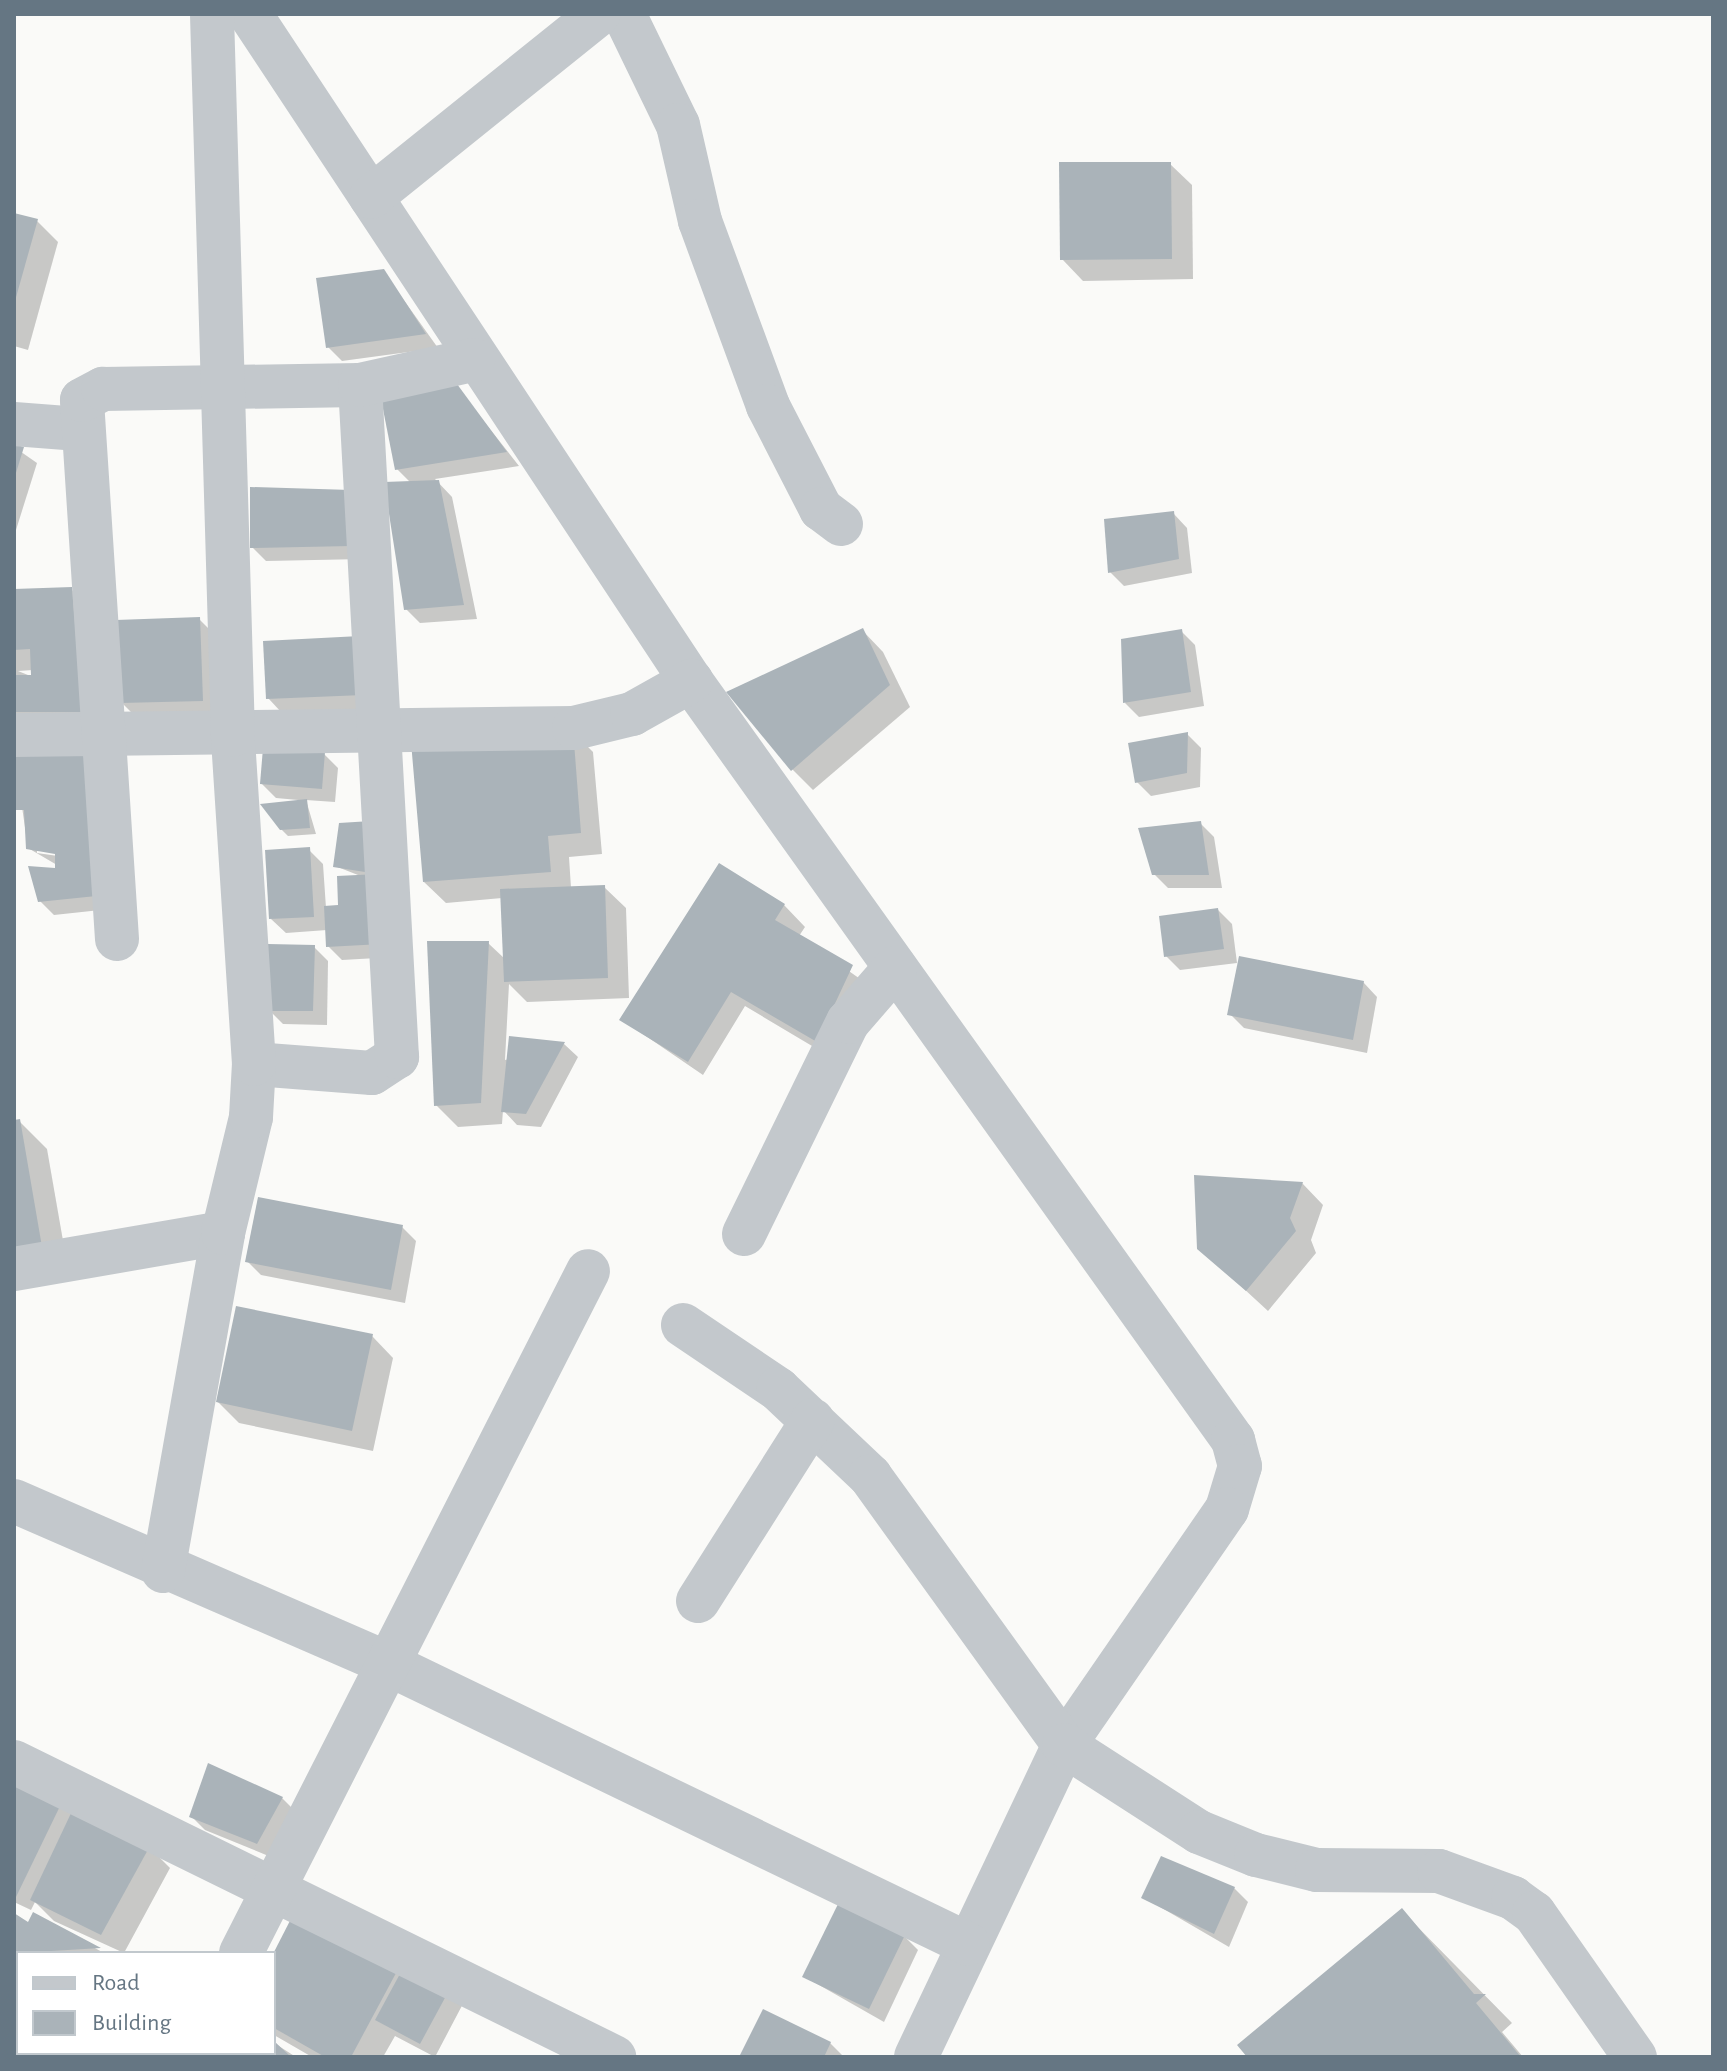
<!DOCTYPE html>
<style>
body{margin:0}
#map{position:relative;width:1727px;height:2071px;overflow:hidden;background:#fafaf8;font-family:"Alegreya Sans",sans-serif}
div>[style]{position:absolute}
.shadow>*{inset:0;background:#0003}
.building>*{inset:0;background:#aab3b9}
.minor>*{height:44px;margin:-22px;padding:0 22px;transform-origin:22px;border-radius:22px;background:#c3c8cc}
span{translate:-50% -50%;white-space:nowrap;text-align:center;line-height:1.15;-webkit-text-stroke:8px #fff;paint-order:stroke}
.frame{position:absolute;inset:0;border:16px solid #657683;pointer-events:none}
.legend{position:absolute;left:16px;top:1951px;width:260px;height:104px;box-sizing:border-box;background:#fff;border:2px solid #c1c8cd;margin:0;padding:10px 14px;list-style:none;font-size:24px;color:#657683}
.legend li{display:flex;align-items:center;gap:16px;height:40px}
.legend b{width:40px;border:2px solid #c1c8cd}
</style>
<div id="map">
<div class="shadow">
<i style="clip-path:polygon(1170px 164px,1192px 185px,1193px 279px,1083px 281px,1062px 259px)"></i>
<i style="clip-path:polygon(14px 215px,37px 221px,58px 242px,28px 350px,14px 346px)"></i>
<i style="clip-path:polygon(383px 271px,438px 348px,342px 361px,328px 347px)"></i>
<i style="clip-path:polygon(456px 386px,519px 466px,435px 479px,452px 497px,477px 619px,420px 623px,406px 609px,411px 483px,397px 469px)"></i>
<i style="clip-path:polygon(14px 447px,37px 463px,16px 530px,14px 529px)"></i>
<i style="clip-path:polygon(350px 492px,364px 559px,266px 561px,252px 547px)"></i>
<i style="clip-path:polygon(1173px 513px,1187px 528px,1192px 573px,1124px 586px,1110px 572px)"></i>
<i style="clip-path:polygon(evenodd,71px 589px,92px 610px,119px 908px,54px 915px,40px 901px,57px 865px,28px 848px,14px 752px,14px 591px,71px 589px,33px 670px,33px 677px,18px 671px,33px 670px,71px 589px,37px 849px,66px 853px,65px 857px,37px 853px,37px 849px)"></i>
<i style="clip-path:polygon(199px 619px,213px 633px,217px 714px,136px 717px,122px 703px)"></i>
<i style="clip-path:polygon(862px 630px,883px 652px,910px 707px,813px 790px,792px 769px)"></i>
<i style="clip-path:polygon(1181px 631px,1195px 645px,1204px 706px,1139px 717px,1125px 703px)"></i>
<i style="clip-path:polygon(360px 638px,376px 709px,282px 713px,268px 698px)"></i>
<i style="clip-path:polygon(572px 731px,593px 752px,602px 854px,569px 857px,571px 888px,604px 887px,626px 908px,629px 998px,527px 1002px,509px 984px,505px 1060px,564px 1044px,578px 1057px,541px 1127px,517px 1125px,503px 1110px,502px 1124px,458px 1127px,436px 1105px,488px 943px,505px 959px,502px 898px,446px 903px,424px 882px)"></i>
<i style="clip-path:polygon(1187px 734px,1201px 748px,1200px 787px,1151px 796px,1137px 782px)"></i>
<i style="clip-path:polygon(324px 754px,338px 768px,335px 802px,306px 800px,316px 834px,288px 836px,281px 829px,298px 800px,276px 798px,262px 784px)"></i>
<i style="clip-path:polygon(370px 823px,395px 957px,342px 960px,328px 946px,327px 930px,286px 933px,271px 919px,309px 850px,323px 864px,326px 908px,340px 907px,358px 875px,335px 866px)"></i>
<i style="clip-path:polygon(1200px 823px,1214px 837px,1222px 888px,1168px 888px,1154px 874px)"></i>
<i style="clip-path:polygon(719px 865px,784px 905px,805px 927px,799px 936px,873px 988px,839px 1062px,745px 1006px,703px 1075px,621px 1019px)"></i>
<i style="clip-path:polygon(1218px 910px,1232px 924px,1237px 963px,1180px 970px,1166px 956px)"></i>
<i style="clip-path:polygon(314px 947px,328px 961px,327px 1025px,283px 1024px,269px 1010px)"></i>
<i style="clip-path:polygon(1363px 982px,1377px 997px,1367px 1053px,1244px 1028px,1230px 1014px)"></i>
<i style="clip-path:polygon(19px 1121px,47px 1149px,69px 1275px,14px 1284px)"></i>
<i style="clip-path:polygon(1302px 1183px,1323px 1205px,1311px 1240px,1316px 1253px,1268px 1311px,1217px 1264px)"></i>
<i style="clip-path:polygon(402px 1227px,416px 1241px,405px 1303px,261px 1275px,247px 1261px)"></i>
<i style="clip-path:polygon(372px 1336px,393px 1358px,373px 1451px,239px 1423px,218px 1402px)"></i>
<i style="clip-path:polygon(14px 1783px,149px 1847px,170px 1868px,124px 1953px,54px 1921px,35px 1902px,31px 1910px,14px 1902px)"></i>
<i style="clip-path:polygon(282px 1798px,296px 1812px,271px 1857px,205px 1830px,191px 1816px)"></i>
<i style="clip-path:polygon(1234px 1888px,1248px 1902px,1229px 1947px,1143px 1897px)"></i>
<i style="clip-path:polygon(1402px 1911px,1512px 2023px,1502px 2032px,1523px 2057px,1250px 2057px)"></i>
<i style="clip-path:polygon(14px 1915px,29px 1925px,34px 1915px,104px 1953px,18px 1953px,18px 2028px)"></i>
<i style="clip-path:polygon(904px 1936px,918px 1950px,884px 2022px,805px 1977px)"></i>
<i style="clip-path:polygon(274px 1957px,402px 1962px,466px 1998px,435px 2057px,395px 2036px,383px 2057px,312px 2057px,274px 2035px)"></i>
<i style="clip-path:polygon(274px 2043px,296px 2057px,221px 2057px,274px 2053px)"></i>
<i style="clip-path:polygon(830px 2043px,844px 2057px,741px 2057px)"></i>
</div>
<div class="building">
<i style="clip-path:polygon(1059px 162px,1171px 162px,1172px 259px,1060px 260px)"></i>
<i style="clip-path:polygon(14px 213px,38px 219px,15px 301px,14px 301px)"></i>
<i style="clip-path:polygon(384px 269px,426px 334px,326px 348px,316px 278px)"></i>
<i style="clip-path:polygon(457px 384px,507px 452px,395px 470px,381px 399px)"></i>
<i style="clip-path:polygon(14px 444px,24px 447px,15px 476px,14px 476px)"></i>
<i style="clip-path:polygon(439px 480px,464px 605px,404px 610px,384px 482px)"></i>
<i style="clip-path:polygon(250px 487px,351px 490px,351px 546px,250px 548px)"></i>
<i style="clip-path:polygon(1174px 511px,1179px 559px,1108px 573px,1104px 519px)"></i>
<i style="clip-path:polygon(72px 587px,82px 712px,14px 712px,14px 675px,31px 675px,30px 649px,14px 650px,14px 589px)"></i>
<i style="clip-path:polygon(200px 617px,203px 701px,120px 703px,116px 620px)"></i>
<i style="clip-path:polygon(863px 628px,890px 685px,791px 771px,726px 692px)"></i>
<i style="clip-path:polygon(1182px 629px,1191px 692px,1123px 703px,1121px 639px)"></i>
<i style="clip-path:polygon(360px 636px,363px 695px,266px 699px,263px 641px)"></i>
<i style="clip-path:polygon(573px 729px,581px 833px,548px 836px,551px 872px,423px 882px,411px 742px)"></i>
<i style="clip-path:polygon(1188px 732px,1187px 773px,1135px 783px,1128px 743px)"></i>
<i style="clip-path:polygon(82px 734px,106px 895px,38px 902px,28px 866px,55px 868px,55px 854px,26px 849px,24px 810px,16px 810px,14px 739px)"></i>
<i style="clip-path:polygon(263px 748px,325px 752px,322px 789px,260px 784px)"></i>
<i style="clip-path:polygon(307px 799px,310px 828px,280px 830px,260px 804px)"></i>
<i style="clip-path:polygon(371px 821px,378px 874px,382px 944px,326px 947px,324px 906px,338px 905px,337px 876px,378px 874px,333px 867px,339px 823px)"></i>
<i style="clip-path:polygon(1201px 821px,1209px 875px,1152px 875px,1138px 828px)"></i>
<i style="clip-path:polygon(310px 847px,314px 917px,269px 919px,265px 850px)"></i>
<i style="clip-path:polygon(719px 863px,785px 904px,775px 920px,853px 965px,817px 1042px,731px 992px,688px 1062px,619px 1020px)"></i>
<i style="clip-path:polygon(605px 885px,608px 978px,504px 982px,500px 889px)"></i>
<i style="clip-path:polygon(1218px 908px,1224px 949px,1164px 957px,1159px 916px)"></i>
<i style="clip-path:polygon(427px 941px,489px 941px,481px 1103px,434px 1106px)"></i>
<i style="clip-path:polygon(268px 944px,315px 945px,313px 1011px,267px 1011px)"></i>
<i style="clip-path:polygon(1239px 956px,1364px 981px,1353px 1040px,1227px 1015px)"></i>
<i style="clip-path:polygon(509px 1036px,565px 1042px,526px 1114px,501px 1112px)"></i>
<i style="clip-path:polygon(20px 1119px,42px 1247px,14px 1252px,14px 1120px)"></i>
<i style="clip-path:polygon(1194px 1175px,1303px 1182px,1290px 1218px,1296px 1231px,1246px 1291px,1197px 1249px)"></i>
<i style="clip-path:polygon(258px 1197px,403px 1225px,391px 1290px,245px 1262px)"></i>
<i style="clip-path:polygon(236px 1306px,373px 1334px,352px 1431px,216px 1402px)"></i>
<i style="clip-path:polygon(208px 1763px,283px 1797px,257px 1844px,189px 1817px)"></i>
<i style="clip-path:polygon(14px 1781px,62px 1802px,16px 1897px,14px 1896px)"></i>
<i style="clip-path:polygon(73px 1809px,150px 1846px,101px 1935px,30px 1900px)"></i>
<i style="clip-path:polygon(1161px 1856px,1235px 1887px,1214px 1934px,1141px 1898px)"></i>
<i style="clip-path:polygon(841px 1898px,905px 1935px,869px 2009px,802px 1977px)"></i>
<i style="clip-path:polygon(1402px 1908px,1474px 1994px,1486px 1994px,1476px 2003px,1521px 2057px,1247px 2057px,1237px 2045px)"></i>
<i style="clip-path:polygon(296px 1909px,403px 1960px,351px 2057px,325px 2057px,274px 2028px,274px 1952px)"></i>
<i style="clip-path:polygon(33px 1912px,101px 1948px,18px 1953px,18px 2019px,14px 1913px,28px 1922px)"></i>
<i style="clip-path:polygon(408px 1959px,453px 1983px,420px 2044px,375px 2020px)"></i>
<i style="clip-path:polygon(763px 2009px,831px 2042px,824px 2057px,739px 2057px)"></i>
<i style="clip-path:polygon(274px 2041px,291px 2057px,218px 2057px,274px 2053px)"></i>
</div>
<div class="minor">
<i style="left:250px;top:14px;width:800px;rotate:56.53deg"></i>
<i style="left:691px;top:681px;width:933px;rotate:54.47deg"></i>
<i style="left:1233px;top:1440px;width:27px;rotate:75deg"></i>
<i style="left:1240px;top:1466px;width:45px;rotate:106.8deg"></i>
<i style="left:1227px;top:1509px;width:287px;rotate:124.6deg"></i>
<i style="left:1064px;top:1745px;width:345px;rotate:115.4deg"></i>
<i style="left:624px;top:14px;width:123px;rotate:64.1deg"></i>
<i style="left:678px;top:125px;width:98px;rotate:77.1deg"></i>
<i style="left:700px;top:221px;width:197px;rotate:69.8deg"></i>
<i style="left:768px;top:406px;width:116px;rotate:62.8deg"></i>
<i style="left:821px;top:509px;width:25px;rotate:37deg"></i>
<i style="left:371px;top:197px;width:292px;rotate:-38.8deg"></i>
<i style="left:14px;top:424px;width:65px;rotate:4.4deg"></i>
<i style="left:14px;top:735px;width:560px;rotate:-0.72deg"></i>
<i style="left:574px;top:728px;width:60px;rotate:-13.6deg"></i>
<i style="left:632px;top:714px;width:68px;rotate:-29.2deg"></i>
<i style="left:117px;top:939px;width:540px;rotate:-93.72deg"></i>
<i style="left:82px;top:400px;width:24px;rotate:-28deg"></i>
<i style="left:103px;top:389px;width:257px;rotate:-0.9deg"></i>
<i style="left:254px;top:1064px;width:118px;rotate:4.4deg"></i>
<i style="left:372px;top:1073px;width:30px;rotate:-33deg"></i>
<i style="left:397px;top:1057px;width:673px;rotate:-93.15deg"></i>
<i style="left:360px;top:385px;width:116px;rotate:-12.5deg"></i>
<i style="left:744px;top:1234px;width:236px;rotate:-63.9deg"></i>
<i style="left:848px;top:1022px;width:72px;rotate:-49deg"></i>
<i style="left:14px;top:1269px;width:212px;rotate:-9.8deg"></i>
<i style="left:683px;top:1325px;width:115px;rotate:34deg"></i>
<i style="left:778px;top:1389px;width:127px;rotate:43.4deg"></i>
<i style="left:870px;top:1476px;width:332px;rotate:54.2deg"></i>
<i style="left:1064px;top:1745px;width:161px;rotate:32.8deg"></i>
<i style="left:1199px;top:1832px;width:61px;rotate:22deg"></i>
<i style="left:1256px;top:1855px;width:63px;rotate:13.8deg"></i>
<i style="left:1317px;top:1870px;width:122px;rotate:0.5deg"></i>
<i style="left:1439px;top:1871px;width:79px;rotate:20deg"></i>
<i style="left:1513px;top:1898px;width:26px;rotate:36deg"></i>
<i style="left:1534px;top:1913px;width:176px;rotate:55deg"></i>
<i style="left:14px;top:1501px;width:408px;rotate:23.5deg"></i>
<i style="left:388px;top:1664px;width:644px;rotate:25.77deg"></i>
<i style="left:163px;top:1571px;width:343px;rotate:-79.9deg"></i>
<i style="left:223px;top:1233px;width:119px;rotate:-76.4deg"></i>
<i style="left:251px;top:1117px;width:53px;rotate:-86.8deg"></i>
<i style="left:254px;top:1064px;width:330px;rotate:-93.7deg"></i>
<i style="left:233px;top:735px;width:721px;rotate:-91.67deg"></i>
<i style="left:698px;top:1601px;width:214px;rotate:-57.6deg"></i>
<i style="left:14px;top:1762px;width:669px;rotate:26.18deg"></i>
<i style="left:241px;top:1953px;width:765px;rotate:-63.03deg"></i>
<i style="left:187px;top:2057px;width:4px;rotate:-63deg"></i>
</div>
<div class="frame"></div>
<ul class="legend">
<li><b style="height:10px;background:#c3c8cc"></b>Road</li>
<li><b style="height:22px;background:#aab3b9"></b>Building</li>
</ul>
</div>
